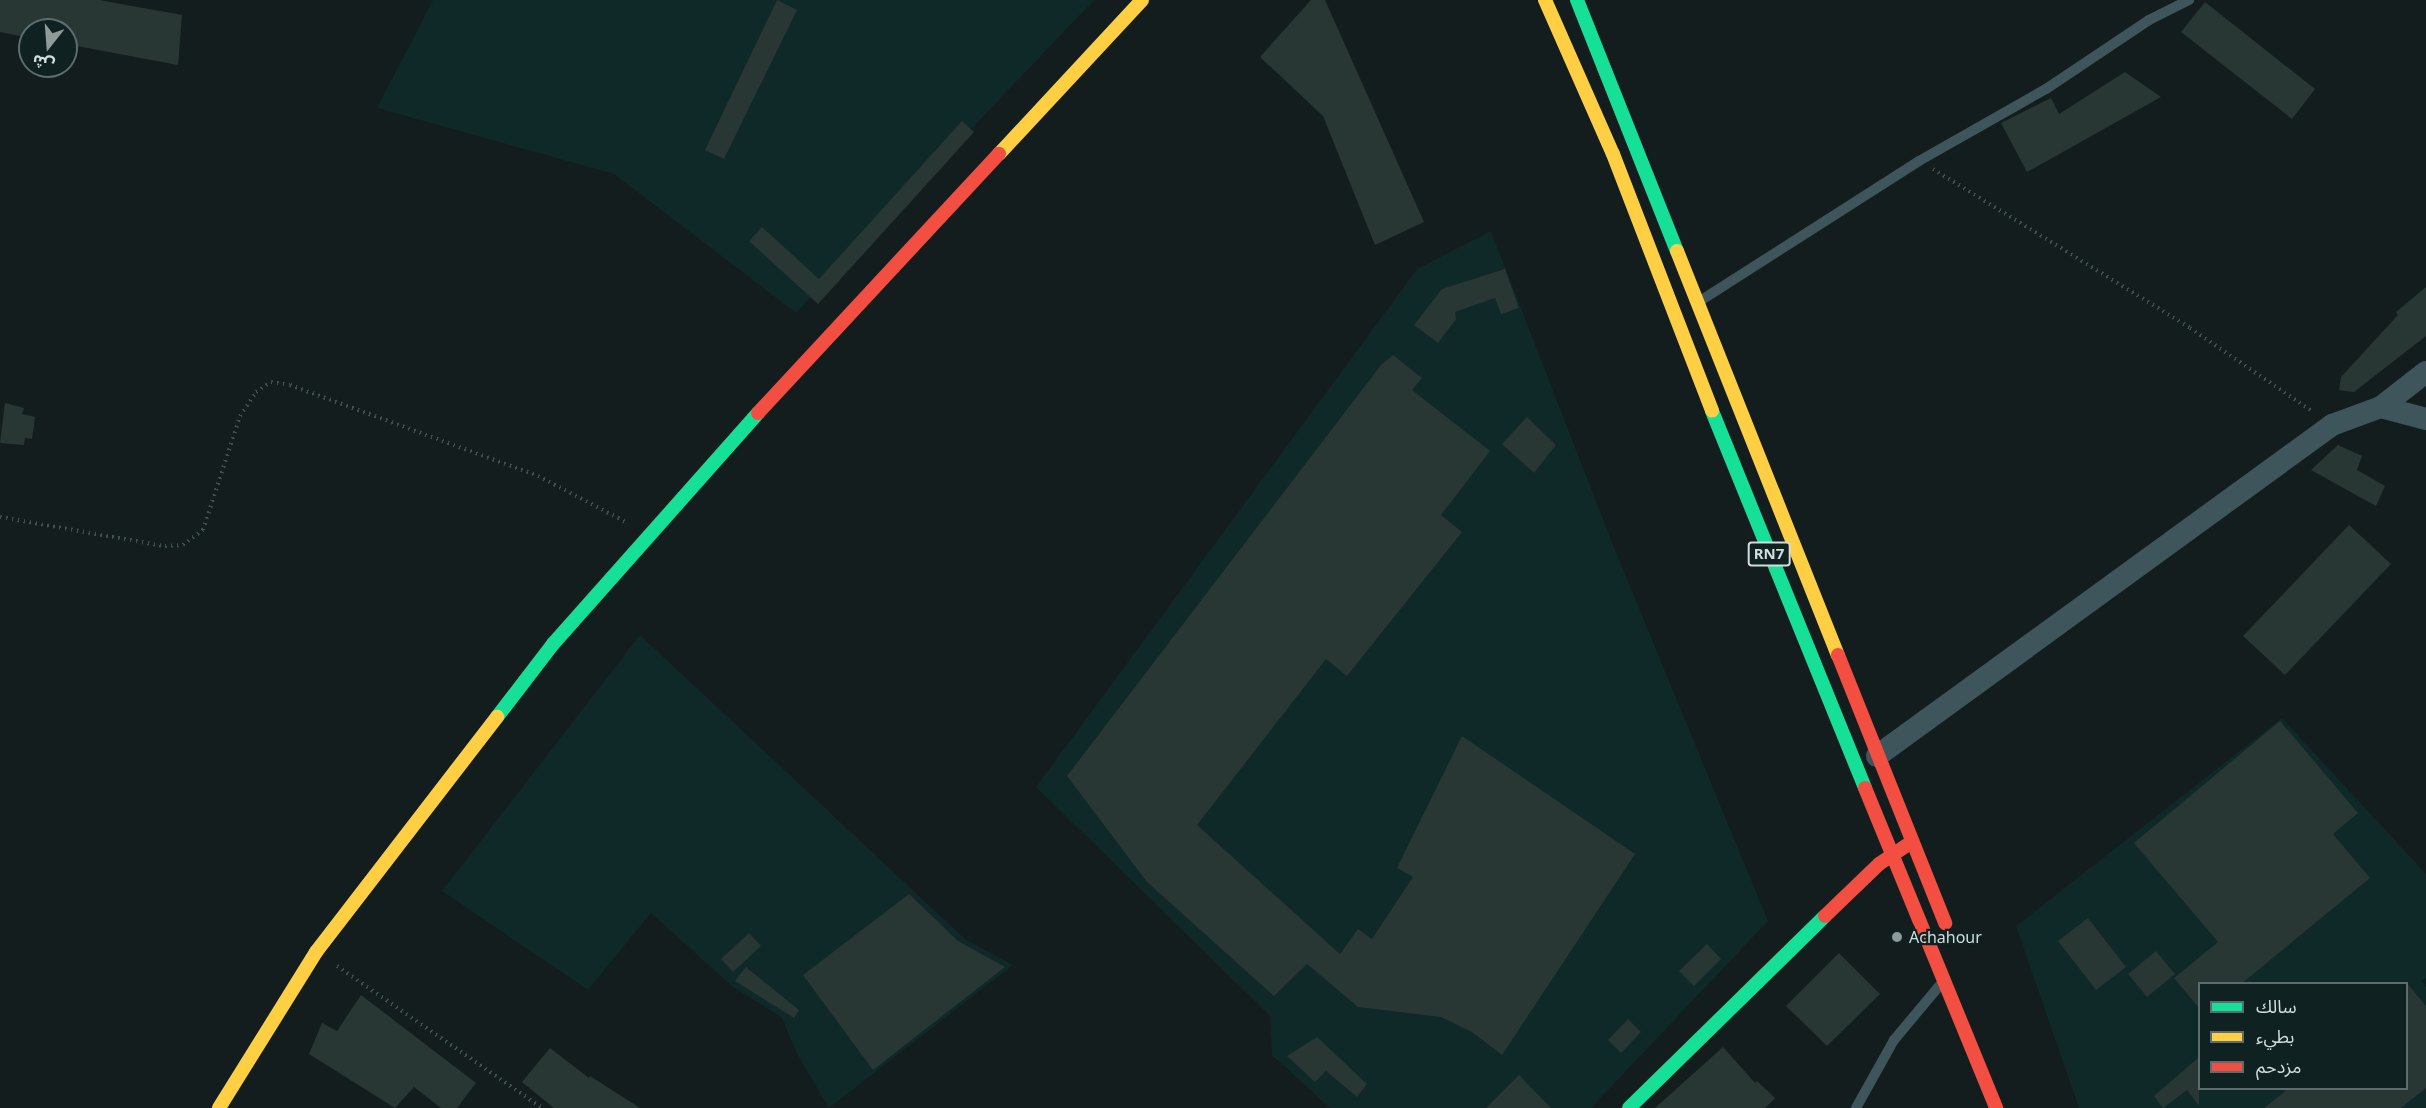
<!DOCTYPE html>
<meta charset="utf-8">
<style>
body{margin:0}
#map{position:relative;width:2426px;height:1108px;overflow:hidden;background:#131d1d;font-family:"Noto Sans","Noto Sans Arabic",sans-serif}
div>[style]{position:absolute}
.built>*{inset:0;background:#0f2828}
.building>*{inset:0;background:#283734}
.path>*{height:4px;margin-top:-2px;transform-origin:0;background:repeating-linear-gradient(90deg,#3f5053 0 1.5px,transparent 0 6px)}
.lane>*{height:10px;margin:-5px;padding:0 5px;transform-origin:5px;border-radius:5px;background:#3e555b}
.street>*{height:22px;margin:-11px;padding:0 11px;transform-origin:11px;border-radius:11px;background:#3e555b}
.fast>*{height:14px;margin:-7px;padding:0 7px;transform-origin:7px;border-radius:7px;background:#16e098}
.slow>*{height:14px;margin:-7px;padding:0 7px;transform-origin:7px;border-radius:7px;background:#ffcf43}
.jam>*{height:14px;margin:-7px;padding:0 7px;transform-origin:7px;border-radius:7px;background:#f24e42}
.dots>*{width:16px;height:16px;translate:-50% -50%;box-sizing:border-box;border:3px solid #0f2121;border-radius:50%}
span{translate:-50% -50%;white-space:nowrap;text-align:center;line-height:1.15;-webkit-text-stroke:4.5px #0f2121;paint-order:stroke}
.shield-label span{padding:2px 4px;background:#0f2121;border:2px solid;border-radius:4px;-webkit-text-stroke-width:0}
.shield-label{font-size:15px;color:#d2dddc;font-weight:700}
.poi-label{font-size:16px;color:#d2dddc}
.left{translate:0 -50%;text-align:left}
.legend{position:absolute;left:2198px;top:982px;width:210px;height:108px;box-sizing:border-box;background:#0f2121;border:2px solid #5d6c6c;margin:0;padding:8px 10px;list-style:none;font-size:18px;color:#d2dddc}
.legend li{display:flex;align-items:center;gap:12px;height:30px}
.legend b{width:30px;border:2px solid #5d6c6c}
.north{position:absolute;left:18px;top:18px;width:60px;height:60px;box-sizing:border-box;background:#0f2121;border:2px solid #5d6c6c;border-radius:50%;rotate:197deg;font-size:16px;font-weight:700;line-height:24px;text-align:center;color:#d2dddc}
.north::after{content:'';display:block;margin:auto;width:21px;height:27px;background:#8f9a99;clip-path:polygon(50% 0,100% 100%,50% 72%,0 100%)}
</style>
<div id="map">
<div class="built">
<i style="clip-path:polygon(433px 0,1094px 0,796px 313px,614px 174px,377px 108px)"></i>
<i style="clip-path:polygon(1491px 231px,1613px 545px,1768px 921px,1591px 1108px,1330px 1108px,1272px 1055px,1270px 1016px,1036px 787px,1417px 269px)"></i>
<i style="clip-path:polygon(640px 635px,965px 939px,1013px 965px,829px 1108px,797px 1054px,782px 1018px,733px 987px,651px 913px,588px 990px,442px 891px)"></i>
<i style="clip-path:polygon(evenodd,2282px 718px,2426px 874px,2426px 978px,2422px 981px,2426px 987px,2426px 1108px,2079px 1108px,2016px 926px,2282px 718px,2200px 984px,2406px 984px,2406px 1088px,2200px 1088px,2200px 984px)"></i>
</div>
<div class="building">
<i style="clip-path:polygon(0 0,99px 0,182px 15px,178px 65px,66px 44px,66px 30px,30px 30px,30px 38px,0 32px)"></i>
<i style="clip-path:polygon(777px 0,797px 10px,724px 159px,705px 150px)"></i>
<i style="clip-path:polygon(1311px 0,1325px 0,1424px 222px,1375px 245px,1323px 116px,1260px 57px)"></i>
<i style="clip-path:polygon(2205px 2px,2315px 89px,2292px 119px,2181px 32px)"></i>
<i style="clip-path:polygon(2125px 72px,2161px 97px,2027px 172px,2001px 123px,2051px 98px,2059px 114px)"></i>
<i style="clip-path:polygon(962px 121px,974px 132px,818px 304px,749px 241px,762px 227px,819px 279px)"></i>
<i style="clip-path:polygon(1505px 269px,1519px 308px,1501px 314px,1495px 298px,1455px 312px,1456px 319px,1438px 343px,1414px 325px,1442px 289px)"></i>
<i style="clip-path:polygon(2426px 287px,2426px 336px,2354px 392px,2339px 390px,2341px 377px,2398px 315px,2396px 312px)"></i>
<i style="clip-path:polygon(1393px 355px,1422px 378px,1412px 390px,1490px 451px,1441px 515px,1462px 532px,1347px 676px,1326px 659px,1197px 825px,1340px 954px,1358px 929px,1372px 939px,1413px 877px,1397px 868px,1462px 736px,1635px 854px,1502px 1055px,1472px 1032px,1441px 1017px,1358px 1007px,1307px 964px,1274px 996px,1147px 882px,1067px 776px,1381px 365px)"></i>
<i style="clip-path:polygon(5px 403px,24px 408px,22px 414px,35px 417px,32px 439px,25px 438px,24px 445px,0 443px)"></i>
<i style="clip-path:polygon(1527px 417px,1556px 445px,1534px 473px,1502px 444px)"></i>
<i style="clip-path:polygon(2338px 445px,2362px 456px,2357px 470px,2385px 486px,2376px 506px,2311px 470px)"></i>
<i style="clip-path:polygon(2349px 525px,2391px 564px,2285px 675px,2243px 636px)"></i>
<i style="clip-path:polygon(2280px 721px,2358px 813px,2333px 834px,2370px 878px,2241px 984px,2199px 984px,2199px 1008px,2174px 978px,2218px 942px,2134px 843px)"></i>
<i style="clip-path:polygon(909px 894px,958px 941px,1005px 967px,873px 1070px,803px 975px)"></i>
<i style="clip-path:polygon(2088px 918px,2126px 967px,2096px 990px,2058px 941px)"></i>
<i style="clip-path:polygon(749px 933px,761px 946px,733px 972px,721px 959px)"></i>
<i style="clip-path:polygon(1707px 944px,1721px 959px,1694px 986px,1679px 971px)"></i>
<i style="clip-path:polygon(2156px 951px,2175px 974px,2147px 997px,2128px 974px)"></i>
<i style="clip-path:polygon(1839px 953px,1880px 994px,1827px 1046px,1786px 1006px)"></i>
<i style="clip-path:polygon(746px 967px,799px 1010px,794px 1018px,735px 981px)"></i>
<i style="clip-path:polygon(2406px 982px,2426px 1006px,2426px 1088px,2401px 1108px,2264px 1108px,2288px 1089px,2406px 1089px)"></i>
<i style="clip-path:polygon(361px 995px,476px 1083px,457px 1108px,441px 1108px,414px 1087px,395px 1108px,309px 1054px,322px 1023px,337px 1031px)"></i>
<i style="clip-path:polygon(1628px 1019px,1641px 1032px,1621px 1053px,1608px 1040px)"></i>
<i style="clip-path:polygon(1317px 1037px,1367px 1084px,1357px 1097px,1326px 1071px,1315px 1082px,1287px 1056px)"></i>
<i style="clip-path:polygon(1723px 1047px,1755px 1083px,1757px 1081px,1775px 1098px,1765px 1108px,1655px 1108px)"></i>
<i style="clip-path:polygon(550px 1048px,589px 1078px,590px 1076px,640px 1108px,554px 1108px,522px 1082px)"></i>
<i style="clip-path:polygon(2199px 1057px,2199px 1106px,2187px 1090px,2163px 1108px,2154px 1096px)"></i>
<i style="clip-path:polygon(1519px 1075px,1551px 1108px,1486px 1108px)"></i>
</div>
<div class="path">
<i style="left:1933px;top:169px;width:302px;rotate:31.7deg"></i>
<i style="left:2190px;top:328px;width:149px;rotate:34.3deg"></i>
<i style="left:0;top:517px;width:168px;rotate:10deg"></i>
<i style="left:165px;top:546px;width:18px;rotate:-3deg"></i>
<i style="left:183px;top:545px;width:25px;rotate:-37deg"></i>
<i style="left:203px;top:530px;width:120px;rotate:-72deg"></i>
<i style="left:240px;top:416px;width:29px;rotate:-56deg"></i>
<i style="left:256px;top:392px;width:18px;rotate:-34deg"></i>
<i style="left:271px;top:382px;width:19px;rotate:9deg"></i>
<i style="left:290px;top:385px;width:264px;rotate:20.1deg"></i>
<i style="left:538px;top:476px;width:99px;rotate:27.6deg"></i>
<i style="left:337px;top:966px;width:249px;rotate:34.7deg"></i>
</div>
<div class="lane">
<i style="left:1700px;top:301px;width:260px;rotate:-32.6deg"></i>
<i style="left:1919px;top:161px;width:146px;rotate:-29.6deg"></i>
<i style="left:2046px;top:89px;width:124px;rotate:-33.8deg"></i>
<i style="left:2149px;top:20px;width:45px;rotate:-26.6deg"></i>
<i style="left:1856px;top:1108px;width:78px;rotate:-60.8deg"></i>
<i style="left:1894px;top:1040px;width:72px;rotate:-50.1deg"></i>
</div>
<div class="street">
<i style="left:2381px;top:407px;width:47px;rotate:14.9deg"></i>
<i style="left:1877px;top:756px;width:563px;rotate:-36.03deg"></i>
<i style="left:2332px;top:425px;width:52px;rotate:-20.2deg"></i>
<i style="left:2381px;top:407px;width:57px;rotate:-37.9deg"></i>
</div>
<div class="fast">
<i style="left:1577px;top:0;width:270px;rotate:68.3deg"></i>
<i style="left:1712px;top:411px;width:407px;rotate:67.9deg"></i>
<i style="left:497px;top:717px;width:92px;rotate:-52.5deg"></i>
<i style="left:553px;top:644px;width:309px;rotate:-48.4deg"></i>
<i style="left:1629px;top:1108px;width:274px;rotate:-44.4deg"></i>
</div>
<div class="slow">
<i style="left:1545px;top:0;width:168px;rotate:66.2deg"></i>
<i style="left:1613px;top:154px;width:275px;rotate:68.9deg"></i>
<i style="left:999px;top:154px;width:210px;rotate:-47.1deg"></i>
<i style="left:1677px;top:251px;width:435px;rotate:68.3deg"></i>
<i style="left:219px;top:1108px;width:184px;rotate:-58.1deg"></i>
<i style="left:316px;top:952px;width:297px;rotate:-52.4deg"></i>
</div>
<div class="jam">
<i style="left:758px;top:413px;width:354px;rotate:-47.1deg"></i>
<i style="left:1838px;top:655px;width:289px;rotate:68.2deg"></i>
<i style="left:1865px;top:788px;width:346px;rotate:67.7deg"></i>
<i style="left:1825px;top:916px;width:75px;rotate:-43.9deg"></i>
<i style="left:1879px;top:864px;width:40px;rotate:-34deg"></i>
</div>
<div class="dots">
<i style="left:1897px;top:937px;background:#8f9a99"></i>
</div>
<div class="shield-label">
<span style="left:1769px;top:554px">RN7</span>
</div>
<div class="poi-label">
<span class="left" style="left:1909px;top:937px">Achahour</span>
</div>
<ul class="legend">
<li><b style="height:8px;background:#16e098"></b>سالك</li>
<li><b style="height:8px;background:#ffcf43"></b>بطيء</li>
<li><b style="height:8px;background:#f24e42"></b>مزدحم</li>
</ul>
<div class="north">ش</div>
</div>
